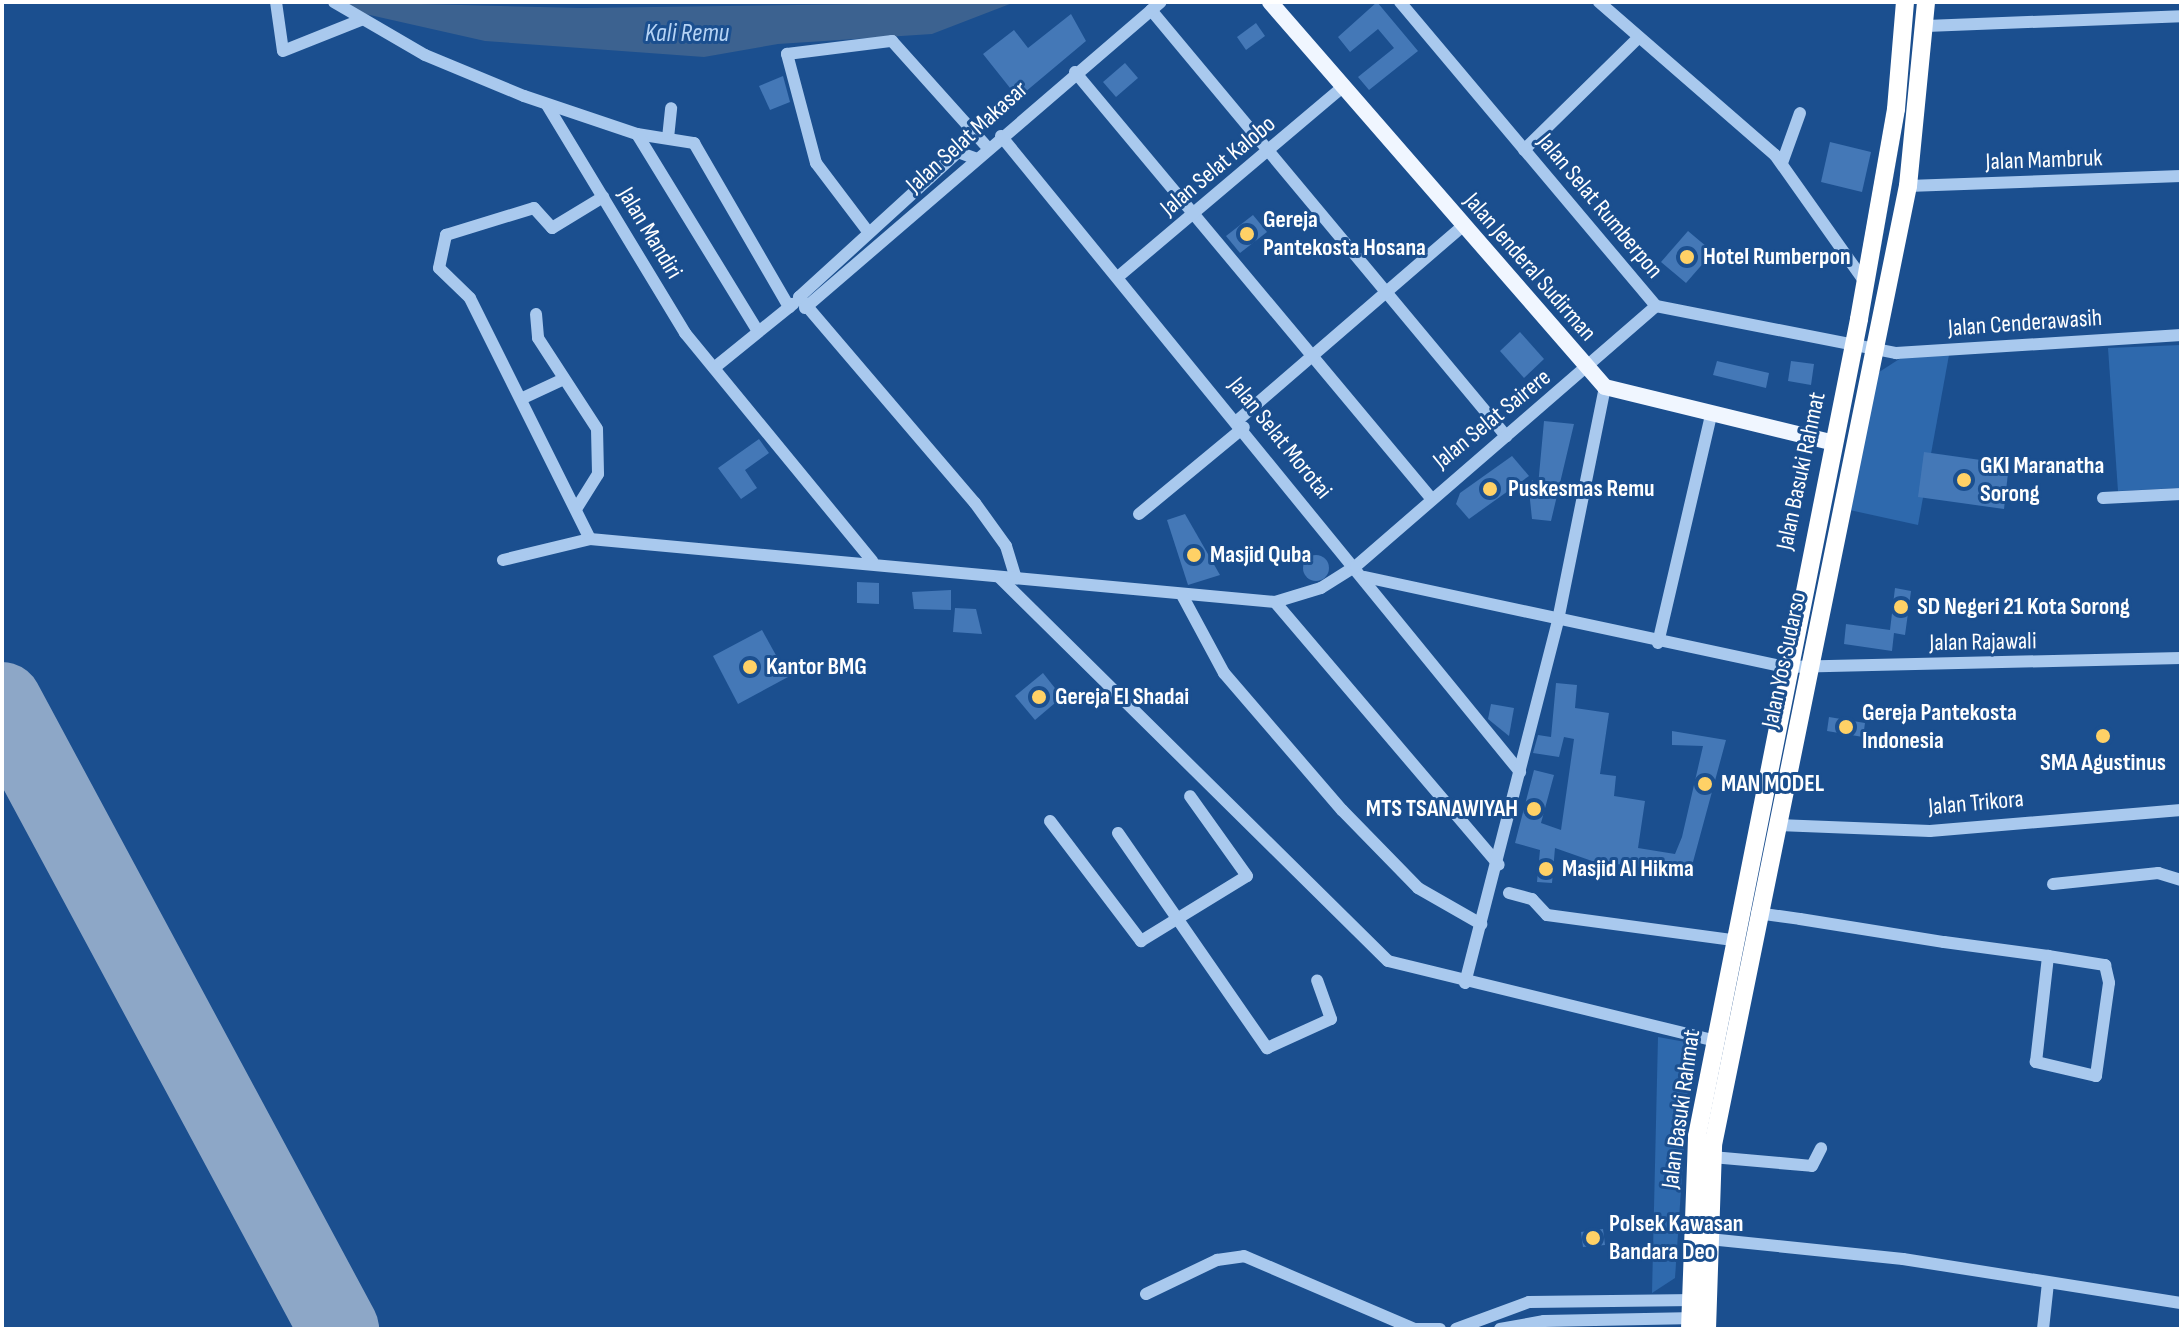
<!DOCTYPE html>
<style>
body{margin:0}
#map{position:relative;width:2183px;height:1331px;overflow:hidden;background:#1b4f8f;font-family:"Sofia Sans Condensed",sans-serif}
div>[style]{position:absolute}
.green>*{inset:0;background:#2e69ad}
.water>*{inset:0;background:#3c6290}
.runway>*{height:80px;margin:-40px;padding:0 40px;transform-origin:40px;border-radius:40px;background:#8da7c7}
.building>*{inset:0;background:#4478b7}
.round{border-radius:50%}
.minor>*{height:12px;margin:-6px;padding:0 6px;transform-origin:6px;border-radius:6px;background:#a9c9ee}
.major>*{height:16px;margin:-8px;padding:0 8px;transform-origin:8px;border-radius:8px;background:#f0f6ff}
.highway>*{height:18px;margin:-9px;padding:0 9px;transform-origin:9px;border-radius:9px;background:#fff}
.dots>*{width:22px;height:22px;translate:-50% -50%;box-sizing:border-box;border:4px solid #1b4f8f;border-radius:50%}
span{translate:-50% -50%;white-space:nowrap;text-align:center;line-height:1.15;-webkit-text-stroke:6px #1b4f8f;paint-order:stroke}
.street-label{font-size:24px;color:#fff}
.poi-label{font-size:24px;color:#fff;font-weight:700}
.left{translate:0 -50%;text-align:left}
.right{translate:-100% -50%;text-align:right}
.water-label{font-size:26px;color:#b5d3f5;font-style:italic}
.frame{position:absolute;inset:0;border:4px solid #fff;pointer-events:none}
</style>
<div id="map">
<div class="green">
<i style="clip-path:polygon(2181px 345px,2181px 488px,2118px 491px,2108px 348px)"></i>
<i style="clip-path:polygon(1949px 355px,1918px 525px,1845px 509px,1873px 376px,1904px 356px)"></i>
<i style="clip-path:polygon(1658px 1037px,1691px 1043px,1675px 1278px,1652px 1293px)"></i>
</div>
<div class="water">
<i style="clip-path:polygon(342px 2px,581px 8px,1015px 2px,932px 34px,778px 44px,704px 57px,485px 41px,361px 13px)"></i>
</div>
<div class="runway">
<i style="left:2px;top:702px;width:712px;rotate:61.74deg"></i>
</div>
<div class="building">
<i style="clip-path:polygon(1377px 2px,1418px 51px,1369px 90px,1358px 77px,1394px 48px,1378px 29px,1350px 52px,1338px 37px)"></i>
<i style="clip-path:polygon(1071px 14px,1086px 41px,1018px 98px,983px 54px,1014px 30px,1028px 48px)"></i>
<i style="clip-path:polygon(1256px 23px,1265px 36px,1246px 50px,1237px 37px)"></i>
<i style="clip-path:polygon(1125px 63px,1138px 78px,1116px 97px,1103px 82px)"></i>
<i style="clip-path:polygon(783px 76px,790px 102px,770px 110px,759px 86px)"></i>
<i style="clip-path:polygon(1830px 142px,1871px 152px,1862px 192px,1821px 182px)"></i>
<i style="clip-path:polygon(1253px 215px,1267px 232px,1240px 253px,1226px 236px)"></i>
<i style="clip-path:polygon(1688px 231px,1713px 252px,1686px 283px,1661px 262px)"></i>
<i style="clip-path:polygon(1520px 332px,1544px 359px,1524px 378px,1500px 351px)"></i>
<i style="clip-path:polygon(1717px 361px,1769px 373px,1766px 388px,1713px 375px)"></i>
<i style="clip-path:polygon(1791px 361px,1814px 364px,1811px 385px,1788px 381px)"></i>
<i style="clip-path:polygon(1544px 421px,1574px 424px,1551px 521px,1532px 519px,1530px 500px,1532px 480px,1538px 486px)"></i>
<i style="clip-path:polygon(759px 439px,769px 453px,745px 470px,757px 488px,741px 499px,718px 468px)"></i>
<i style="clip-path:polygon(1924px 452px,2009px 464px,2004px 509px,1918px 497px)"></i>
<i style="clip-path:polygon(1512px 456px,1529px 476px,1469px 519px,1456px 504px,1460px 493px)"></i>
<i style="clip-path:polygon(1185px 514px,1220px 575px,1188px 585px,1167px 520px)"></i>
<i class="round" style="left:1303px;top:555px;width:26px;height:26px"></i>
<i style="clip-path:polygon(857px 582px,879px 583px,879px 604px,857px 603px)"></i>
<i style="clip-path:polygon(1895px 588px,1911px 591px,1905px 635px,1894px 633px,1892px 651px,1844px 644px,1846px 624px,1890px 630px)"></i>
<i style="clip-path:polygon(951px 590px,951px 610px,914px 609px,912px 592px)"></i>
<i style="clip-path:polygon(955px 608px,976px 609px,982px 634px,953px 632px)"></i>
<i style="clip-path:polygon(762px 630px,788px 677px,738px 704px,713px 656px)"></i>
<i style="clip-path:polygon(1043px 673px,1062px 697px,1035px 720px,1015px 696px)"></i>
<i style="clip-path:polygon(1556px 683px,1577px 685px,1575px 708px,1609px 713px,1600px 774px,1616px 776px,1614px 796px,1645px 801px,1638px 848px,1675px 854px,1682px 837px,1703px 746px,1672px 745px,1672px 731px,1726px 740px,1690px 873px,1592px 861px,1555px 848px,1552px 883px,1537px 882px,1540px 850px,1515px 843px,1534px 770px,1554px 775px,1541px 823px,1561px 830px,1574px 739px,1564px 737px,1559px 757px,1533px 753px,1538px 735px,1551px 737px)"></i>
<i style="clip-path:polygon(1491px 704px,1514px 708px,1509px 736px,1488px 719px)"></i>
<i style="clip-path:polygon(1829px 717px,1865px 723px,1863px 737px,1827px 731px)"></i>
<i style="clip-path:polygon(1603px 1229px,1605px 1245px,1583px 1247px,1581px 1232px)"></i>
</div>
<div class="minor">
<i style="left:276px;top:2px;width:49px;rotate:81.9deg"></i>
<i style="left:283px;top:51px;width:84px;rotate:-21.7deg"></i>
<i style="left:334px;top:2px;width:105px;rotate:30.2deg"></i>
<i style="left:425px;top:55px;width:107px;rotate:22.5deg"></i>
<i style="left:524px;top:96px;width:119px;rotate:18.6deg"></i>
<i style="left:637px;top:134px;width:58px;rotate:9deg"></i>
<i style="left:694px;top:143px;width:190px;rotate:59.9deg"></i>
<i style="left:1400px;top:2px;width:397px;rotate:49.9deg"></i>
<i style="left:1656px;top:306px;width:245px;rotate:11.1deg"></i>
<i style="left:1896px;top:353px;width:286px;rotate:-3.6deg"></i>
<i style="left:1599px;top:2px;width:233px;rotate:41deg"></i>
<i style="left:1775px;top:155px;width:156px;rotate:54.7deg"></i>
<i style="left:1151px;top:10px;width:555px;rotate:50.19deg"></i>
<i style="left:1926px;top:26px;width:255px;rotate:-2.2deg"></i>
<i style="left:1075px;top:72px;width:554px;rotate:50.13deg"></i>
<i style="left:547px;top:105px;width:267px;rotate:58.8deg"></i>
<i style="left:685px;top:333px;width:295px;rotate:50.6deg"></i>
<i style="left:637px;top:134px;width:230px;rotate:58.5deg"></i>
<i style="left:1001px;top:136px;width:821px;rotate:50.78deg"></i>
<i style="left:668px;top:138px;width:30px;rotate:-84deg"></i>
<i style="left:1524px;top:150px;width:156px;rotate:-44.5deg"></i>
<i style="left:977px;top:159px;width:20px;rotate:-160deg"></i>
<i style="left:958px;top:152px;width:215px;rotate:137.6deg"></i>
<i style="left:799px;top:297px;width:271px;rotate:49.5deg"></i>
<i style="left:975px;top:503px;width:53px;rotate:54.2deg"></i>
<i style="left:1006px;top:546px;width:34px;rotate:73deg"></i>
<i style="left:1782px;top:163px;width:53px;rotate:-70.2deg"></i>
<i style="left:1908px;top:186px;width:273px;rotate:-2.1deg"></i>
<i style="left:866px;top:229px;width:83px;rotate:-127.1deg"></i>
<i style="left:816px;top:163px;width:113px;rotate:-104.9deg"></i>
<i style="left:787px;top:54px;width:106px;rotate:-7.1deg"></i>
<i style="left:892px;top:41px;width:144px;rotate:48.1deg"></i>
<i style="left:1119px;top:276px;width:294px;rotate:-40.2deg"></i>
<i style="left:805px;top:308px;width:469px;rotate:-40.7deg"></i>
<i style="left:536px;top:314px;width:24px;rotate:85deg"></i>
<i style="left:538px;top:338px;width:108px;rotate:57deg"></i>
<i style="left:597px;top:429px;width:45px;rotate:88.7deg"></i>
<i style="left:598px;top:474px;width:40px;rotate:122deg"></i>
<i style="left:714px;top:368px;width:102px;rotate:-39deg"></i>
<i style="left:523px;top:398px;width:45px;rotate:-24.9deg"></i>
<i style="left:1238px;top:420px;width:297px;rotate:-40.8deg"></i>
<i style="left:2103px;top:498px;width:78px;rotate:-2.9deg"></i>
<i style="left:1139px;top:514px;width:136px;rotate:-39.6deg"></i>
<i style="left:590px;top:539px;width:269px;rotate:-116.5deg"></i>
<i style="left:470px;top:298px;width:43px;rotate:-135.9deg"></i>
<i style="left:439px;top:268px;width:34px;rotate:-78deg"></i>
<i style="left:446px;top:235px;width:92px;rotate:-17.1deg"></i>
<i style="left:534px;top:208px;width:27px;rotate:48deg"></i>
<i style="left:552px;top:228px;width:60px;rotate:-31.3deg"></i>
<i style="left:503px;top:560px;width:89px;rotate:-13.6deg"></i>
<i style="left:590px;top:539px;width:688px;rotate:5.25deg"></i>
<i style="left:1275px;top:602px;width:48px;rotate:-16.9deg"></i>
<i style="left:1321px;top:588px;width:41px;rotate:-32.2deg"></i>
<i style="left:1356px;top:566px;width:397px;rotate:-40.9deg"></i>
<i style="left:1365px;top:577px;width:431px;rotate:12.1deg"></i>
<i style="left:1786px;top:667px;width:395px;rotate:-1.3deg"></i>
<i style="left:1000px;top:578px;width:545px;rotate:44.63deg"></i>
<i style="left:1388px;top:961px;width:334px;rotate:13.7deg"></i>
<i style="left:1182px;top:595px;width:89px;rotate:61.7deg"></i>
<i style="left:1224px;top:673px;width:181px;rotate:49.3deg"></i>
<i style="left:1342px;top:810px;width:109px;rotate:45.7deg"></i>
<i style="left:1418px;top:888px;width:73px;rotate:29.7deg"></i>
<i style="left:1275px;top:602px;width:345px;rotate:49.6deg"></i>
<i style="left:1658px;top:643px;width:234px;rotate:-76.9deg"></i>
<i style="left:1050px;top:821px;width:151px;rotate:52.8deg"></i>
<i style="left:1141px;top:941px;width:124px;rotate:-31.5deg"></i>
<i style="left:1247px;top:876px;width:98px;rotate:-125.5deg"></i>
<i style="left:1776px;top:825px;width:154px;rotate:2.2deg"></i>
<i style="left:1930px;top:831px;width:252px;rotate:-4.8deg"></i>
<i style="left:1118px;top:833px;width:262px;rotate:55.3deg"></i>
<i style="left:1267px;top:1048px;width:70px;rotate:-24.4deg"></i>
<i style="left:1331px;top:1019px;width:41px;rotate:-109.7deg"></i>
<i style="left:2053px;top:884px;width:106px;rotate:-6deg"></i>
<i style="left:2158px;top:873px;width:24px;rotate:17deg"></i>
<i style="left:1509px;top:893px;width:24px;rotate:15deg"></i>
<i style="left:1532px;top:899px;width:22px;rotate:47deg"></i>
<i style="left:1547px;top:915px;width:186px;rotate:7.7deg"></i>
<i style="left:1757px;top:913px;width:43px;rotate:7.9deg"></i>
<i style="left:1800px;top:919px;width:146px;rotate:9.1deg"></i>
<i style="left:1944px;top:942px;width:105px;rotate:7.7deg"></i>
<i style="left:2048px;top:956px;width:58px;rotate:9deg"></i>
<i style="left:2105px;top:965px;width:18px;rotate:77deg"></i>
<i style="left:2109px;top:983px;width:94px;rotate:98deg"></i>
<i style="left:2096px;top:1076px;width:62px;rotate:-166.9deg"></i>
<i style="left:2036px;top:1062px;width:107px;rotate:-83.5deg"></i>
<i style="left:1465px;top:983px;width:375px;rotate:-75.6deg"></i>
<i style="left:1558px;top:620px;width:238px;rotate:-78.6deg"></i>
<i style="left:1712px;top:1157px;width:100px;rotate:5.1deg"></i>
<i style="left:1812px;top:1166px;width:20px;rotate:-63deg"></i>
<i style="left:1709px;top:1239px;width:195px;rotate:5.9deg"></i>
<i style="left:1903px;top:1259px;width:281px;rotate:9deg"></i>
<i style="left:1146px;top:1294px;width:79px;rotate:-25.6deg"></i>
<i style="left:1217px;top:1260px;width:27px;rotate:-8deg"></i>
<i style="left:1244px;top:1256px;width:185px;rotate:23.2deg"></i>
<i style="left:1414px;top:1329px;width:26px"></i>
<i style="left:1456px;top:1329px;width:78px;rotate:-20.3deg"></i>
<i style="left:1529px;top:1302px;width:166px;rotate:-0.7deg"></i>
<i style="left:1500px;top:1329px;width:45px;rotate:-10.3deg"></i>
<i style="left:1544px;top:1321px;width:152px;rotate:-1.1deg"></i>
<i style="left:2043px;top:1329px;width:46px;rotate:-83.8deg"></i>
</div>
<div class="major">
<i style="left:1270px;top:2px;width:510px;rotate:48.97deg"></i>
<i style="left:1605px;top:387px;width:232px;rotate:13.7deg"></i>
</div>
<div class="highway">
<i style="left:1690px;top:1329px;width:193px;rotate:-87.9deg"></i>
<i style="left:1697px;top:1136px;width:833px;rotate:-78.78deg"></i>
<i style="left:1859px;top:319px;width:213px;rotate:-80deg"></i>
<i style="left:1896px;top:109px;width:107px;rotate:-85.2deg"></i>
<i style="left:1707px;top:1329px;width:184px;rotate:-88.1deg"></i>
<i style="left:1713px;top:1145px;width:979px;rotate:-78.51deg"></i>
<i style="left:1908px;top:186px;width:185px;rotate:-84.4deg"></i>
</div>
<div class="dots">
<i style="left:1247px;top:234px;background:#ffd166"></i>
<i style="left:1687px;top:257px;background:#ffd166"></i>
<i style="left:1964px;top:480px;background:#ffd166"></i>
<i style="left:1490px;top:489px;background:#ffd166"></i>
<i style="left:1194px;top:555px;background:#ffd166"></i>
<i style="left:1901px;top:607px;background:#ffd166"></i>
<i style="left:750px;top:667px;background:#ffd166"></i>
<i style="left:1039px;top:697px;background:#ffd166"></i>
<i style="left:1846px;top:727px;background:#ffd166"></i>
<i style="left:2103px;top:736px;background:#ffd166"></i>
<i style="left:1705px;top:784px;background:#ffd166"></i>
<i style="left:1534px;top:809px;background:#ffd166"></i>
<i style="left:1546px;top:869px;background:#ffd166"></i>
<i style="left:1593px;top:1238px;background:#ffd166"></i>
</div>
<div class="street-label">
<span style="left:967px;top:137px;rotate:-42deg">Jalan Selat Makasar</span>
<span style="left:2044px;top:160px;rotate:-2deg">Jalan Mambruk</span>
<span style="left:1218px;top:166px;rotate:-40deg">Jalan Selat Kalobo</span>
<span style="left:1600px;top:206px;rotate:50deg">Jalan Selat Rumberpon</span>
<span style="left:650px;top:233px;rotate:59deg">Jalan Mandiri</span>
<span style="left:1530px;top:267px;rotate:49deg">Jalan Jenderal Sudirman</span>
<span style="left:2025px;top:323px;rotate:-4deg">Jalan Cenderawasih</span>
<span style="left:1492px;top:419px;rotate:-39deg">Jalan Selat Sairere</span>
<span style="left:1280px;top:438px;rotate:51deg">Jalan Selat Morotai</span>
<span style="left:1801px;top:471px;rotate:-78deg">Jalan Basuki Rahmat</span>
<span style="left:1983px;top:642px;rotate:-1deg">Jalan Rajawali</span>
<span style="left:1784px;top:660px;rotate:-78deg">Jalan Yos Sudarso</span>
<span style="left:1976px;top:803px;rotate:-5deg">Jalan Trikora</span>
<span style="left:1681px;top:1109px;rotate:-82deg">Jalan Basuki Rahmat</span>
</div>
<div class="poi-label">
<span class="left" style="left:1263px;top:234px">Gereja<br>Pantekosta Hosana</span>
<span class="left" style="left:1703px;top:257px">Hotel Rumberpon</span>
<span class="left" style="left:1980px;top:480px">GKI Maranatha<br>Sorong</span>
<span class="left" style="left:1508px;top:489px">Puskesmas Remu</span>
<span class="left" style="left:1210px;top:555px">Masjid Quba</span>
<span class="left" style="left:1917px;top:607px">SD Negeri 21 Kota Sorong</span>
<span class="left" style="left:766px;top:667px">Kantor BMG</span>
<span class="left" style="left:1055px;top:697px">Gereja El Shadai</span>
<span class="left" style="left:1862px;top:727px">Gereja Pantekosta<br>Indonesia</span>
<span style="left:2103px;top:763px">SMA Agustinus</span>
<span class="left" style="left:1721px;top:784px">MAN MODEL</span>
<span class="right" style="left:1518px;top:809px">MTS TSANAWIYAH</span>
<span class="left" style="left:1562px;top:869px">Masjid Al Hikma</span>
<span class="left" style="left:1609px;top:1238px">Polsek Kawasan<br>Bandara Deo</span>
</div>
<div class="water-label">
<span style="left:687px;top:34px">Kali Remu</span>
</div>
<div class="frame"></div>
</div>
